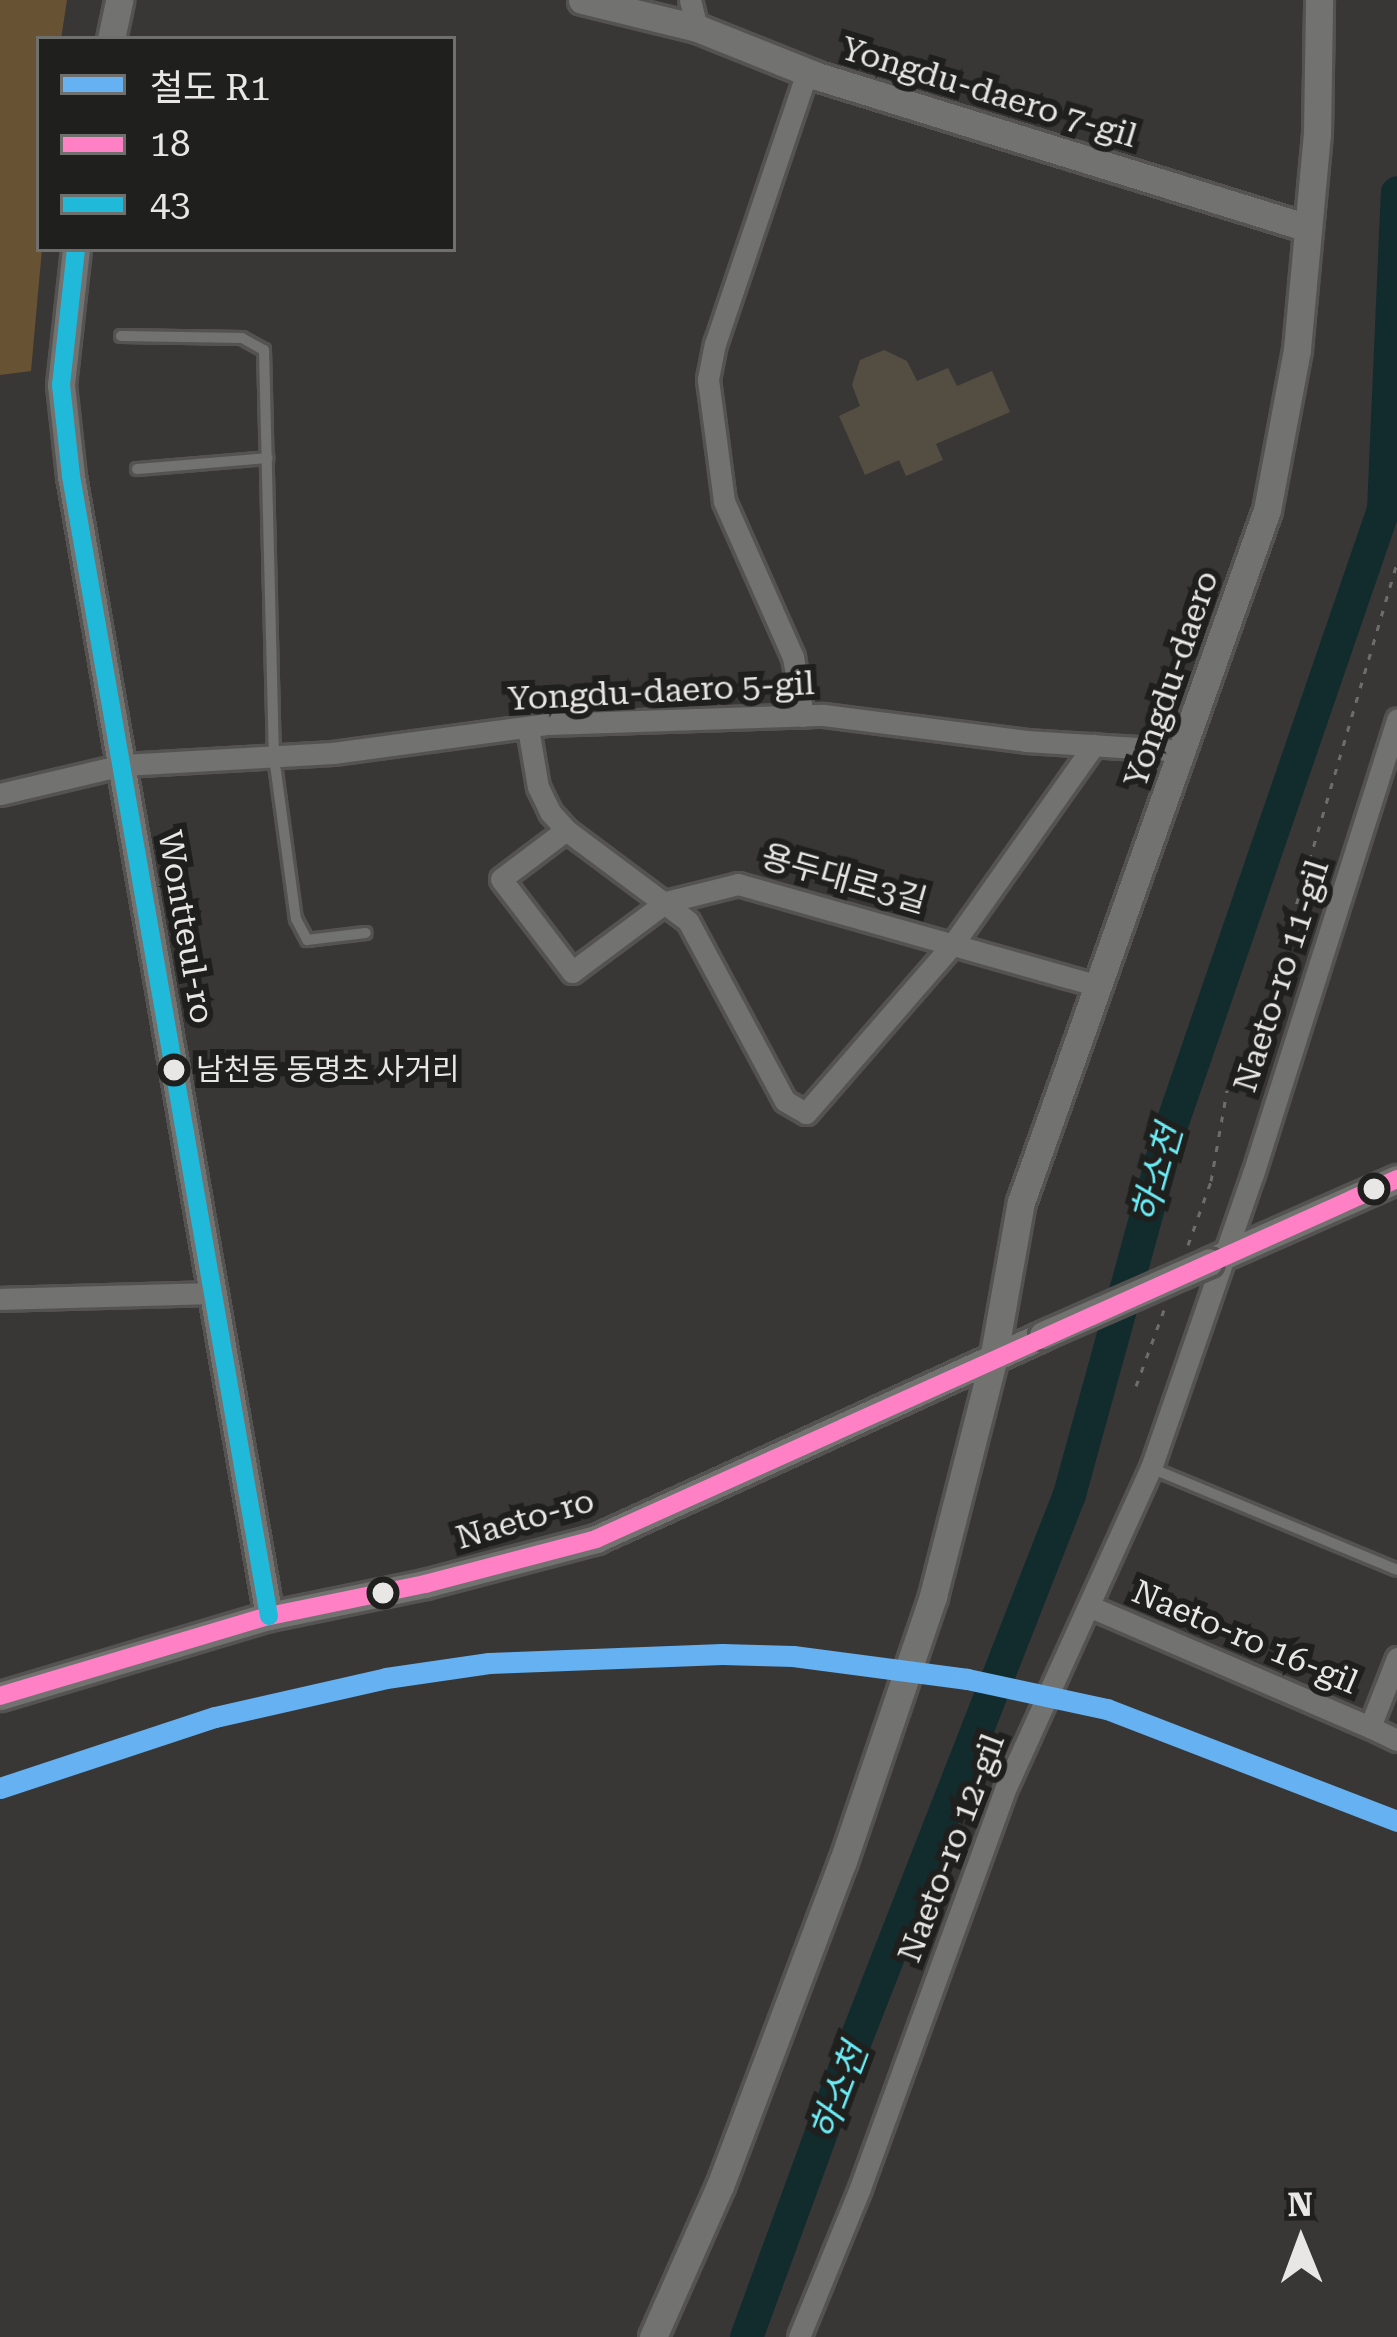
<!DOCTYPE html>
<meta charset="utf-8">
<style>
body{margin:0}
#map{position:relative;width:1397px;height:2337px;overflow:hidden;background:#383736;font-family:"Roboto Serif","Noto Sans KR",serif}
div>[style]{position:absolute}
.green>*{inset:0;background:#685234}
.river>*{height:33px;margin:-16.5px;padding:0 16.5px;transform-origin:16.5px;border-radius:16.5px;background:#122b2d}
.building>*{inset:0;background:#534d42}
.path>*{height:3px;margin-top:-1.5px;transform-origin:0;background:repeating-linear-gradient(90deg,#6e6d6c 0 6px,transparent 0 15px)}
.roads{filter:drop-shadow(3px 0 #545352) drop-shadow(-3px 0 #545352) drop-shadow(0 3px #545352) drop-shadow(0 -3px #545352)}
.service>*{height:10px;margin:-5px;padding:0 5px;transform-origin:5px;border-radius:5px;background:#727271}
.minor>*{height:21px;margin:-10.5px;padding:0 10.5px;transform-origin:10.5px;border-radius:10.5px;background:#727271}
.tertiary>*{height:27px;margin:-13.5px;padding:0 13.5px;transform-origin:13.5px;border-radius:13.5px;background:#727271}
.bridges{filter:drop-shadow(3px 0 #545352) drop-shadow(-3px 0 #545352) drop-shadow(0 3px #545352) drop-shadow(0 -3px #545352)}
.tertiary-bridge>*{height:27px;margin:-13.5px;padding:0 13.5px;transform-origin:13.5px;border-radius:13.5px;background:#727271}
.bus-1>*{height:18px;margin:-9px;padding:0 9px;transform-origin:9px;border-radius:9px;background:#ff80c5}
.bus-2>*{height:18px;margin:-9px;padding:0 9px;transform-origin:9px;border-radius:9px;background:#20b9da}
.rail-1>*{height:21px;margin:-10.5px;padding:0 10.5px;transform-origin:10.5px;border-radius:10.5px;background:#66b1f2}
.dots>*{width:33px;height:33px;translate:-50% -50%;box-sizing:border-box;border:6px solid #1f1f1d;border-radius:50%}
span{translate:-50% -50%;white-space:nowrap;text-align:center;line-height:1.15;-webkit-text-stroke:12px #1f1f1d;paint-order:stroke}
.bus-label{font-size:30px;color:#e8e7e5}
.left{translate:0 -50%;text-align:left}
.street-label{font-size:33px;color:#e8e7e5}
.water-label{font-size:36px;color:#6becf5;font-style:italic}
.legend{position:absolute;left:36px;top:36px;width:420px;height:216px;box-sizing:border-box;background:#1f1f1d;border:3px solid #6f6f6d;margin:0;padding:15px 21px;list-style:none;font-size:36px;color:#e8e7e5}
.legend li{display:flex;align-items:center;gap:24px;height:60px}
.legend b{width:60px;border:3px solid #6f6f6d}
.north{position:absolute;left:1241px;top:2181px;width:120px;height:120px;-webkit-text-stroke:9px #1f1f1d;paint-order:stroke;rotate:359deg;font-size:33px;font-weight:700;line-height:48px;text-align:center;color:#e8e7e5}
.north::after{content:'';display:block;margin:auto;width:42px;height:54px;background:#e8e7e5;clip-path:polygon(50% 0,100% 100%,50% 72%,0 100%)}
</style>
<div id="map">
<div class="green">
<i style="clip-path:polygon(0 0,67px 0,61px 39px,39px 39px,42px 249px,31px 371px,0 375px)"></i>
</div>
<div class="river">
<i style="left:746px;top:2337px;width:297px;rotate:-69.9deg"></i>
<i style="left:848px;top:2058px;width:606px;rotate:-68.6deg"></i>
<i style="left:1069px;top:1494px;width:380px;rotate:-74.6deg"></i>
<i style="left:1170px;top:1128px;width:655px;rotate:-71.01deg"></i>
<i style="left:1383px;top:509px;width:317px;rotate:-87.5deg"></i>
</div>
<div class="building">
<i style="clip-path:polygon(884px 350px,907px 361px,917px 381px,948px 368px,957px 386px,992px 371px,1010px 412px,936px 444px,943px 460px,906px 476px,899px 460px,865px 475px,839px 416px,860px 406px,852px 385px,860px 360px)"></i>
</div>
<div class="path">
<i style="left:1188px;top:1245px;width:68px;rotate:-70.2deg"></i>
<i style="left:1211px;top:1181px;width:92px;rotate:-80deg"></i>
<i style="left:1227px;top:1090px;width:36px;rotate:-51deg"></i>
<i style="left:1250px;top:1062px;width:520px;rotate:-73.59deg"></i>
<i style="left:1136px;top:1386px;width:81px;rotate:-69.8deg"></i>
</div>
<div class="roads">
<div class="service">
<i style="left:121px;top:336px;width:121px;rotate:0.9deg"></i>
<i style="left:242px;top:338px;width:25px;rotate:29deg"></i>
<i style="left:264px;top:350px;width:407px;rotate:88.6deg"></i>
<i style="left:274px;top:757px;width:163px;rotate:82.3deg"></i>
<i style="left:296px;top:919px;width:24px;rotate:62deg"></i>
<i style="left:307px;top:940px;width:59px;rotate:-6.8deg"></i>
<i style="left:137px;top:469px;width:131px;rotate:-4.8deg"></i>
<i style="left:1151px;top:1468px;width:266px;rotate:22.5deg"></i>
</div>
<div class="minor">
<i style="left:690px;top:0;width:29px;rotate:76deg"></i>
<i style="left:803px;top:716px;width:60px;rotate:-99.6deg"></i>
<i style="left:793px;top:657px;width:171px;rotate:-113.9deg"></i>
<i style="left:724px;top:501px;width:123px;rotate:-97.5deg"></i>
<i style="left:708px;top:379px;width:36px;rotate:-79deg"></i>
<i style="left:715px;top:344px;width:287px;rotate:-71.3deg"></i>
<i style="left:528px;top:728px;width:60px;rotate:80.4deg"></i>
<i style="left:538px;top:787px;width:28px;rotate:64deg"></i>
<i style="left:550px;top:812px;width:24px;rotate:48deg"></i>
<i style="left:566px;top:830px;width:152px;rotate:36.7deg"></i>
<i style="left:688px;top:921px;width:204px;rotate:61.7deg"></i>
<i style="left:785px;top:1101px;width:24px;rotate:30deg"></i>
<i style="left:806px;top:1113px;width:224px;rotate:-49deg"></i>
<i style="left:953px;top:944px;width:244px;rotate:-54.7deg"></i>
<i style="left:0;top:794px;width:126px;rotate:-13.3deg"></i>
<i style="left:123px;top:765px;width:210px;rotate:-3.3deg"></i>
<i style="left:333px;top:753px;width:217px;rotate:-7.7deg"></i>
<i style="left:548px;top:724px;width:276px;rotate:-1.9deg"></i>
<i style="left:824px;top:715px;width:204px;rotate:7.3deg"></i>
<i style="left:1026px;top:741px;width:159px;rotate:3.6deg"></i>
<i style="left:566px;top:830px;width:81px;rotate:143deg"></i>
<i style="left:501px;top:879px;width:117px;rotate:52.6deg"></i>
<i style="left:572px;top:972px;width:117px;rotate:-36.7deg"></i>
<i style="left:666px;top:902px;width:74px;rotate:-14deg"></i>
<i style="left:738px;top:884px;width:375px;rotate:15.8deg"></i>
<i style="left:0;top:1299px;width:213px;rotate:-1.6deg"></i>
<i style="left:1091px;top:1607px;width:304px;rotate:23.3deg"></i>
<i style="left:1370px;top:1727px;width:74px;rotate:-68.6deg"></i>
<i style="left:1370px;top:1727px;width:30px;rotate:26deg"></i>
<i style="left:799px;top:2337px;width:161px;rotate:-67.7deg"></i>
<i style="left:860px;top:2188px;width:429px;rotate:-70deg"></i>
<i style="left:1007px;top:1785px;width:348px;rotate:-65.6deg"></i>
<i style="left:1151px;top:1468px;width:311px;rotate:-70.9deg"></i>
<i style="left:1253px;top:1174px;width:477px;rotate:-72.4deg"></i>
</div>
<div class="tertiary">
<i style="left:582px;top:0;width:118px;rotate:13.7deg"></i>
<i style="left:697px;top:28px;width:129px;rotate:21.8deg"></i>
<i style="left:817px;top:76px;width:514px;rotate:17.2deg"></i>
<i style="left:111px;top:39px;width:40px;rotate:-78deg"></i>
<i style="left:76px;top:249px;width:137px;rotate:96.3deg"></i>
<i style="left:61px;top:385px;width:92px;rotate:83.7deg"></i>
<i style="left:71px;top:476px;width:1157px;rotate:80.15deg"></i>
<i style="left:1209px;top:1262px;width:206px;rotate:-23.8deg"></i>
<i style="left:0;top:1696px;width:281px;rotate:-16.6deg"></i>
<i style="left:269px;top:1616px;width:159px;rotate:-11.6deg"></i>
<i style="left:425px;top:1584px;width:177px;rotate:-14.7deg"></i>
<i style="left:596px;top:1539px;width:491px;rotate:-24.5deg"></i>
<i style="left:653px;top:2337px;width:165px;rotate:-66.1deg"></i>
<i style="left:720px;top:2186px;width:347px;rotate:-69.3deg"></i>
<i style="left:843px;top:1861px;width:280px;rotate:-71.2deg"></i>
<i style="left:933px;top:1596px;width:244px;rotate:-75.7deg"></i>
<i style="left:993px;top:1360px;width:160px;rotate:-80deg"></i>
<i style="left:1021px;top:1202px;width:734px;rotate:-70.43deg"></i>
<i style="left:1267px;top:510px;width:164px;rotate:-79.4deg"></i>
<i style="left:1297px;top:349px;width:216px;rotate:-84.7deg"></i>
<i style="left:1317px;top:134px;width:134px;rotate:-89.1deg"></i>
</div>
</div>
<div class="bridges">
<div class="tertiary-bridge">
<i style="left:1043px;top:1335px;width:181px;rotate:-23.7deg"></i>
</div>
</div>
<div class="bus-1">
<i style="left:0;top:1696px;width:281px;rotate:-16.6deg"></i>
<i style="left:269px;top:1616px;width:159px;rotate:-11.6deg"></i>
<i style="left:425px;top:1584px;width:177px;rotate:-14.7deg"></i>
<i style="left:596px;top:1539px;width:878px;rotate:-24.2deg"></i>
</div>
<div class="bus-2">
<i style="left:76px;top:249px;width:137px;rotate:96.3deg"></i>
<i style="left:61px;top:385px;width:92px;rotate:83.7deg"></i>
<i style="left:71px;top:476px;width:1157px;rotate:80.15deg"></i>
</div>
<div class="rail-1">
<i style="left:0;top:1788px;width:226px;rotate:-18.3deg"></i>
<i style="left:215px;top:1717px;width:175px;rotate:-12.8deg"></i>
<i style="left:386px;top:1678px;width:104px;rotate:-8.3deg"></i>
<i style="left:489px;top:1663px;width:233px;rotate:-2.2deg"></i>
<i style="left:722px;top:1654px;width:71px;rotate:1.6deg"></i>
<i style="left:793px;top:1656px;width:176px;rotate:7.5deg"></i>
<i style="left:967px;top:1679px;width:143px;rotate:12.1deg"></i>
<i style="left:1107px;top:1709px;width:311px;rotate:21.1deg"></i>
</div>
<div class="dots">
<i style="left:174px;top:1070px;background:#e8e7e5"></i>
<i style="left:1374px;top:1189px;background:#e8e7e5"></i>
<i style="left:383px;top:1593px;background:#e8e7e5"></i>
</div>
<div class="bus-label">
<span class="left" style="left:196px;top:1070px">남천동 동명초 사거리</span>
</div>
<div class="street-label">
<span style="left:989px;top:92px;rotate:17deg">Yongdu-daero 7-gil</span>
<span style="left:1171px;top:679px;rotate:-71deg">Yongdu-daero</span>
<span style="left:661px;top:691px;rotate:-3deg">Yongdu-daero 5-gil</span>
<span style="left:844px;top:879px;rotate:16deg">용두대로3길</span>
<span style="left:186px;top:927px;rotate:80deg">Wontteul-ro</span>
<span style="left:1281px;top:976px;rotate:-72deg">Naeto-ro 11-gil</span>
<span style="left:525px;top:1519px;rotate:-16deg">Naeto-ro</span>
<span style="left:1245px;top:1637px;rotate:23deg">Naeto-ro 16-gil</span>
<span style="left:951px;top:1848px;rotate:-69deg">Naeto-ro 12-gil</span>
</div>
<div class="water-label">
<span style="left:1158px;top:1174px;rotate:-74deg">하소천</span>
<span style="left:840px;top:2092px;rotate:-69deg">하소천</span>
</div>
<ul class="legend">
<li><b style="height:15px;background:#66b1f2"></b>철도 R1</li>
<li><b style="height:15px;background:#ff80c5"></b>18</li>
<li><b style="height:15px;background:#20b9da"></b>43</li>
</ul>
<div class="north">N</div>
</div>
